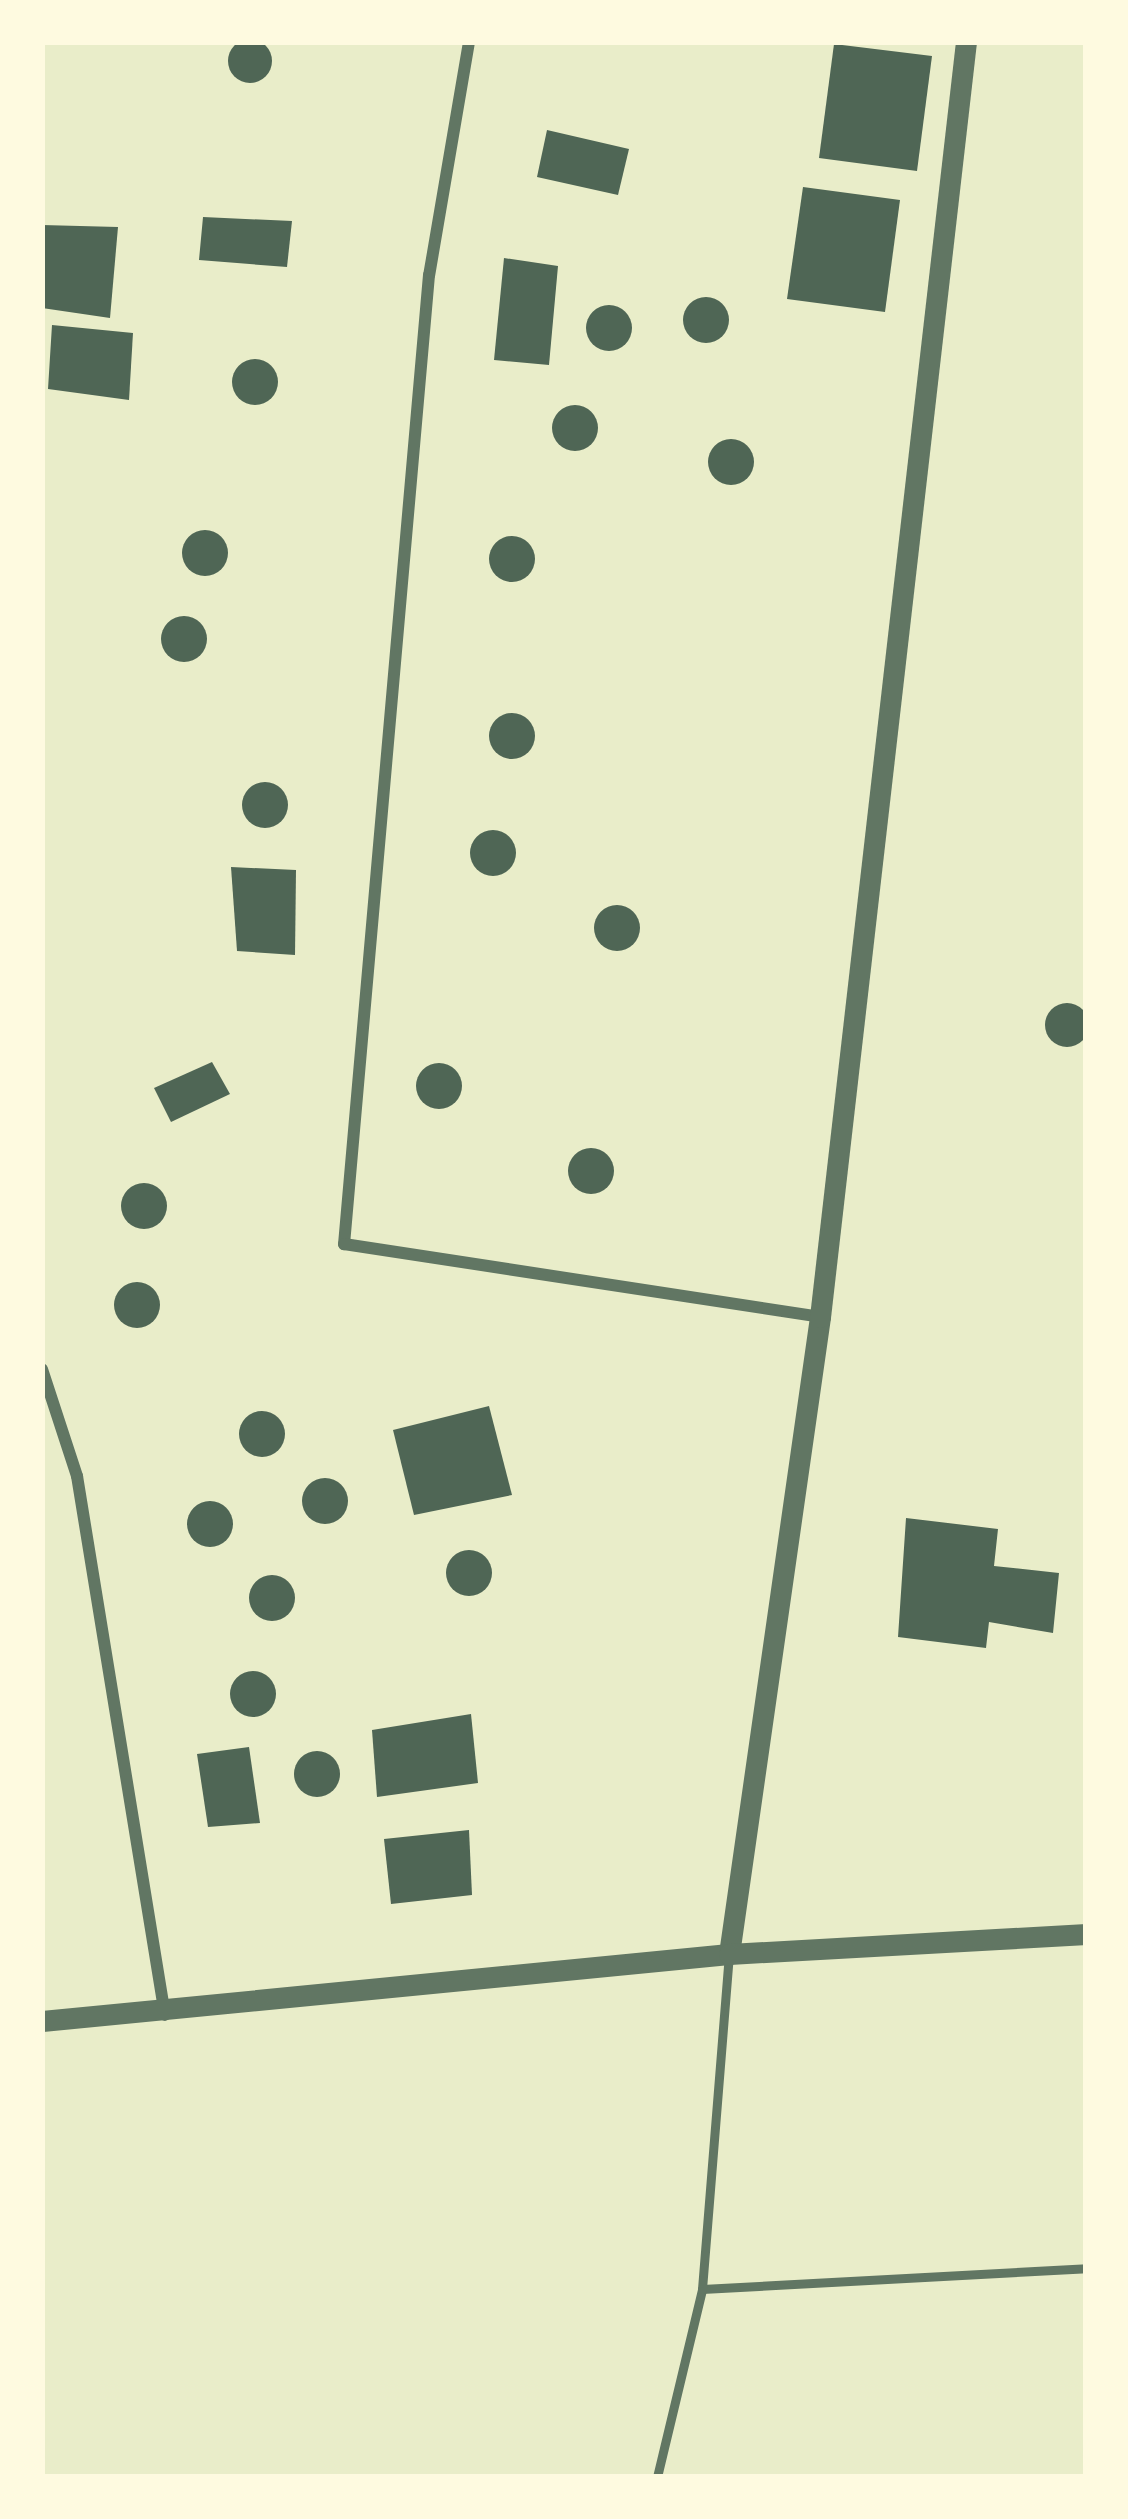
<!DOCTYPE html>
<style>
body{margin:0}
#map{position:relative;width:1128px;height:2519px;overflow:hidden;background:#e9edc9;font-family:Arial,sans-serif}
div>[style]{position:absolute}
.building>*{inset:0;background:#4f6655}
.round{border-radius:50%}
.service>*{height:9px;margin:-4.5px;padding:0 4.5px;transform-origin:4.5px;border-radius:4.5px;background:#617663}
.minor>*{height:12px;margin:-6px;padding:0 6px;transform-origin:6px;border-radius:6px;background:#617663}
.tertiary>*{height:21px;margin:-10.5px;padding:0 10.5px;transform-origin:10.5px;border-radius:10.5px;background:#617663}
span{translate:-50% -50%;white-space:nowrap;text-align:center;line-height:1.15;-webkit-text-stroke:9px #fefae0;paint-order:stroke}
.frame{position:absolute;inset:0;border:45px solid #fefae0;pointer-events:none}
</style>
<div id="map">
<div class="building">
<i class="round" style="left:228px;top:39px;width:44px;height:44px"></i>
<i style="clip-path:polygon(834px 44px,932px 56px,917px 171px,819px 158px)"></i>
<i style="clip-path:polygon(547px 130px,629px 149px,618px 195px,537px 177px)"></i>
<i style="clip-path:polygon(803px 187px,900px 200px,885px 312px,787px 299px)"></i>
<i style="clip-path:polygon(203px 217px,292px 221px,287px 267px,199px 260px)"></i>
<i style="clip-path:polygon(42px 225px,118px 227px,110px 318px,42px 308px)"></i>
<i style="clip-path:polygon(504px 258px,558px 266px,549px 365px,494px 360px)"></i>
<i class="round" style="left:683px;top:297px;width:46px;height:46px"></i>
<i class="round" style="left:586px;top:305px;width:46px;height:46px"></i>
<i style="clip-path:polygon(52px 325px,133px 333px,129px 400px,48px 389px)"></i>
<i class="round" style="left:232px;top:359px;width:46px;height:46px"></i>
<i class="round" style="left:552px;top:405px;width:46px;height:46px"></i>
<i class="round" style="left:708px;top:439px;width:46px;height:46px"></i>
<i class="round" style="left:182px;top:530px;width:46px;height:46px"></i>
<i class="round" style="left:489px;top:536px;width:46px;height:46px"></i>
<i class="round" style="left:161px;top:616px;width:46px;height:46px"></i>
<i class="round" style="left:489px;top:713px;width:46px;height:46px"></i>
<i class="round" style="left:242px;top:782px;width:46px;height:46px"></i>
<i class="round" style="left:470px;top:830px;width:46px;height:46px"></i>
<i style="clip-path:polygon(231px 867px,296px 870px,295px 955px,237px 951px)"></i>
<i class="round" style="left:594px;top:905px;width:46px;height:46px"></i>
<i class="round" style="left:1045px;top:1003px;width:44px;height:44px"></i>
<i style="clip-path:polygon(212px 1062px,230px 1094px,171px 1122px,154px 1088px)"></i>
<i class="round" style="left:416px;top:1063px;width:46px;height:46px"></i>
<i class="round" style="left:568px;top:1148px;width:46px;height:46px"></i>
<i class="round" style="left:121px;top:1183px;width:46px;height:46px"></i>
<i class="round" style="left:114px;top:1282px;width:46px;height:46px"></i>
<i style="clip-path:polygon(489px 1406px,512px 1495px,414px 1515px,393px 1430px)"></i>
<i class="round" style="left:239px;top:1411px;width:46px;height:46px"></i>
<i class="round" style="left:302px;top:1478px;width:46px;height:46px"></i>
<i class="round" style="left:187px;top:1501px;width:46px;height:46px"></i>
<i style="clip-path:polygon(906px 1518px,998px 1529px,994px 1566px,1059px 1573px,1053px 1633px,989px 1622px,986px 1648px,898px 1637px)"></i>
<i class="round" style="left:446px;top:1550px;width:46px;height:46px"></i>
<i class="round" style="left:249px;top:1575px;width:46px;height:46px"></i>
<i class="round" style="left:230px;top:1671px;width:46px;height:46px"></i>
<i style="clip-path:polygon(471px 1714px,478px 1783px,377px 1797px,372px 1730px)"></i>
<i style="clip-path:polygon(249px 1747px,260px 1823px,208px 1827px,197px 1754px)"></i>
<i class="round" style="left:294px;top:1751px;width:46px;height:46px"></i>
<i style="clip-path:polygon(469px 1830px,472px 1895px,391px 1904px,384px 1839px)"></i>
</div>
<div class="service">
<i style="left:702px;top:2289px;width:385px;rotate:-3.1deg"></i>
<i style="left:657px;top:2477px;width:193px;rotate:-76.5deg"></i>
<i style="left:702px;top:2289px;width:334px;rotate:-85.4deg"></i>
</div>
<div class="minor">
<i style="left:469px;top:42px;width:236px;rotate:99.7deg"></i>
<i style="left:429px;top:275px;width:973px;rotate:95.01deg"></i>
<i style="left:344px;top:1244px;width:482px;rotate:8.7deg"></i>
<i style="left:42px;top:1369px;width:113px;rotate:71.9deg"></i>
<i style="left:77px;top:1476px;width:546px;rotate:80.73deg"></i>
</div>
<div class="tertiary">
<i style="left:729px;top:1954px;width:643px;rotate:-81.87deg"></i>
<i style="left:820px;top:1317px;width:1283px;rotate:-83.47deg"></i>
<i style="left:42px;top:2021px;width:690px;rotate:-5.57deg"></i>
<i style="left:729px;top:1954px;width:358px;rotate:-3.2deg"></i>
</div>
<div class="frame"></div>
</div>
